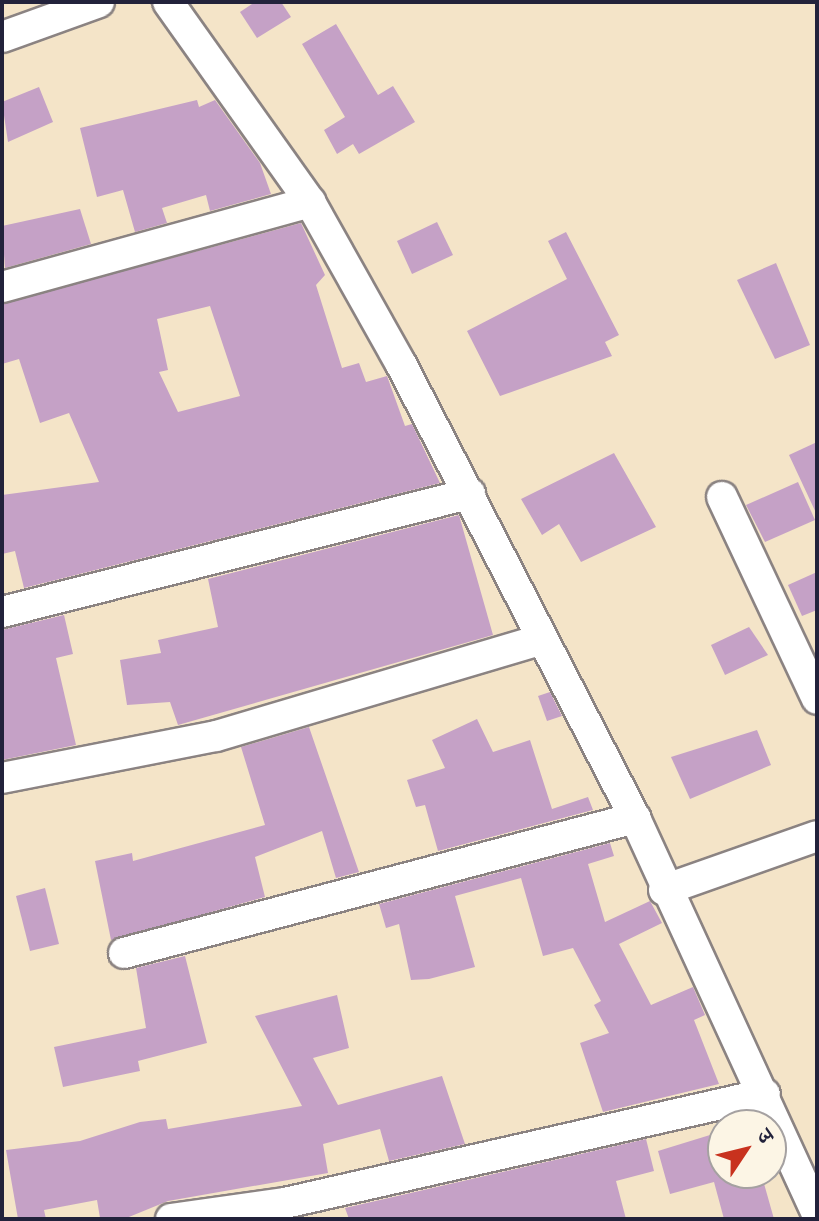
<!DOCTYPE html>
<meta charset="utf-8">
<style>
body{margin:0}
#map{position:relative;width:819px;height:1221px;overflow:hidden;background:#f4e4c8;font-family:"Libre Caslon Text","Noto Serif Devanagari",serif}
div>[style]{position:absolute}
.building>*{inset:0;background:#c5a1c6}
.roads{filter:drop-shadow(2px 0 #8b8382) drop-shadow(-2px 0 #8b8382) drop-shadow(0 2px #8b8382) drop-shadow(0 -2px #8b8382)}
.minor>*{height:30px;margin:-15px;padding:0 15px;transform-origin:15px;border-radius:15px;background:#fff}
span{translate:-50% -50%;white-space:nowrap;text-align:center;line-height:1.15;-webkit-text-stroke:6px #fcf5e5;paint-order:stroke}
.frame{position:absolute;inset:0;border:4px solid #22223b;pointer-events:none}
.north{position:absolute;left:707px;top:1109px;width:80px;height:80px;box-sizing:border-box;background:#fcf5e5;border:2px solid #a5a1a1;border-radius:50%;rotate:55deg;font-size:22px;font-weight:700;line-height:32px;text-align:center;color:#22223b}
.north::after{content:'';display:block;margin:auto;width:28px;height:36px;background:#c8321e;clip-path:polygon(50% 0,100% 100%,50% 72%,0 100%)}
</style>
<div id="map">
<div class="building">
<i style="clip-path:polygon(255px 2px,281px 2px,291px 17px,257px 38px,240px 12px)"></i>
<i style="clip-path:polygon(336px 24px,378px 95px,393px 86px,415px 122px,359px 154px,353px 144px,337px 154px,324px 130px,345px 117px,302px 44px)"></i>
<i style="clip-path:polygon(39px 87px,53px 122px,8px 142px,2px 102px)"></i>
<i style="clip-path:polygon(197px 100px,199px 107px,215px 100px,260px 163px,271px 194px,210px 211px,206px 195px,162px 208px,167px 223px,135px 232px,123px 190px,97px 197px,80px 128px)"></i>
<i style="clip-path:polygon(80px 209px,91px 244px,5px 268px,2px 226px)"></i>
<i style="clip-path:polygon(437px 222px,453px 255px,412px 274px,397px 241px)"></i>
<i style="clip-path:polygon(evenodd,301px 223px,325px 275px,316px 285px,342px 368px,359px 363px,366px 382px,387px 376px,405px 426px,412px 424px,440px 483px,24px 588px,15px 551px,2px 554px,2px 495px,99px 482px,69px 413px,40px 423px,19px 359px,2px 364px,2px 304px,301px 223px,210px 306px,240px 396px,178px 412px,159px 372px,168px 370px,157px 319px,210px 306px)"></i>
<i style="clip-path:polygon(566px 232px,619px 335px,605px 342px,612px 356px,500px 396px,467px 331px,567px 279px,548px 241px)"></i>
<i style="clip-path:polygon(776px 263px,810px 345px,775px 359px,737px 280px)"></i>
<i style="clip-path:polygon(817px 442px,817px 515px,789px 455px)"></i>
<i style="clip-path:polygon(614px 453px,656px 527px,581px 562px,559px 524px,542px 535px,521px 499px)"></i>
<i style="clip-path:polygon(798px 482px,815px 520px,765px 542px,746px 505px)"></i>
<i style="clip-path:polygon(459px 515px,493px 635px,178px 725px,170px 702px,127px 705px,120px 660px,161px 653px,158px 640px,218px 627px,208px 579px)"></i>
<i style="clip-path:polygon(817px 572px,817px 610px,802px 616px,788px 585px)"></i>
<i style="clip-path:polygon(64px 615px,73px 654px,56px 658px,76px 745px,2px 760px,2px 630px)"></i>
<i style="clip-path:polygon(749px 627px,768px 655px,725px 675px,711px 645px)"></i>
<i style="clip-path:polygon(550px 692px,562px 716px,547px 721px,538px 696px)"></i>
<i style="clip-path:polygon(477px 719px,493px 752px,530px 740px,552px 809px,588px 797px,593px 810px,438px 851px,425px 805px,416px 807px,407px 780px,445px 768px,432px 740px)"></i>
<i style="clip-path:polygon(309px 727px,359px 872px,336px 878px,322px 831px,255px 857px,265px 897px,111px 940px,95px 861px,132px 853px,133px 861px,265px 825px,241px 747px)"></i>
<i style="clip-path:polygon(757px 730px,771px 765px,690px 799px,671px 757px)"></i>
<i style="clip-path:polygon(610px 843px,614px 856px,588px 864px,605px 922px,650px 901px,662px 923px,619px 944px,651px 1005px,693px 987px,705px 1015px,694px 1020px,719px 1084px,603px 1112px,580px 1043px,609px 1033px,594px 1005px,601px 1001px,573px 948px,543px 956px,521px 878px,455px 896px,475px 967px,429px 979px,411px 980px,399px 924px,386px 928px,379px 904px)"></i>
<i style="clip-path:polygon(45px 888px,59px 944px,30px 951px,16px 896px)"></i>
<i style="clip-path:polygon(185px 956px,207px 1043px,138px 1061px,140px 1071px,63px 1087px,54px 1047px,146px 1028px,136px 968px)"></i>
<i style="clip-path:polygon(337px 995px,349px 1048px,313px 1058px,338px 1105px,442px 1076px,465px 1144px,389px 1161px,380px 1129px,323px 1144px,328px 1173px,168px 1201px,124px 1219px,100px 1218px,97px 1200px,44px 1210px,46px 1219px,18px 1219px,6px 1150px,80px 1141px,140px 1122px,166px 1119px,168px 1129px,302px 1106px,255px 1016px)"></i>
<i style="clip-path:polygon(723px 1131px,723px 1173px,761px 1173px,774px 1219px,724px 1219px,714px 1182px,670px 1194px,658px 1151px)"></i>
<i style="clip-path:polygon(646px 1139px,654px 1171px,616px 1181px,626px 1219px,349px 1219px,345px 1208px)"></i>
</div>
<div class="roads">
<div class="minor">
<i style="left:168px;top:2px;width:245px;rotate:54.6deg"></i>
<i style="left:310px;top:202px;width:186px;rotate:60.7deg"></i>
<i style="left:401px;top:364px;width:511px;rotate:62.73deg"></i>
<i style="left:635px;top:818px;width:436px;rotate:65.3deg"></i>
<i style="left:2px;top:37px;width:103px;rotate:-19.8deg"></i>
<i style="left:2px;top:287px;width:320px;rotate:-15.4deg"></i>
<i style="left:722px;top:497px;width:223px;rotate:64.8deg"></i>
<i style="left:2px;top:612px;width:483px;rotate:-14.2deg"></i>
<i style="left:2px;top:778px;width:218px;rotate:-11.1deg"></i>
<i style="left:216px;top:736px;width:338px;rotate:-16.5deg"></i>
<i style="left:664px;top:890px;width:162px;rotate:-19.4deg"></i>
<i style="left:124px;top:953px;width:529px;rotate:-14.8deg"></i>
<i style="left:171px;top:1219px;width:115px;rotate:-8deg"></i>
<i style="left:285px;top:1203px;width:492px;rotate:-12.8deg"></i>
</div>
</div>
<div class="frame"></div>
<div class="north">उ</div>
</div>
